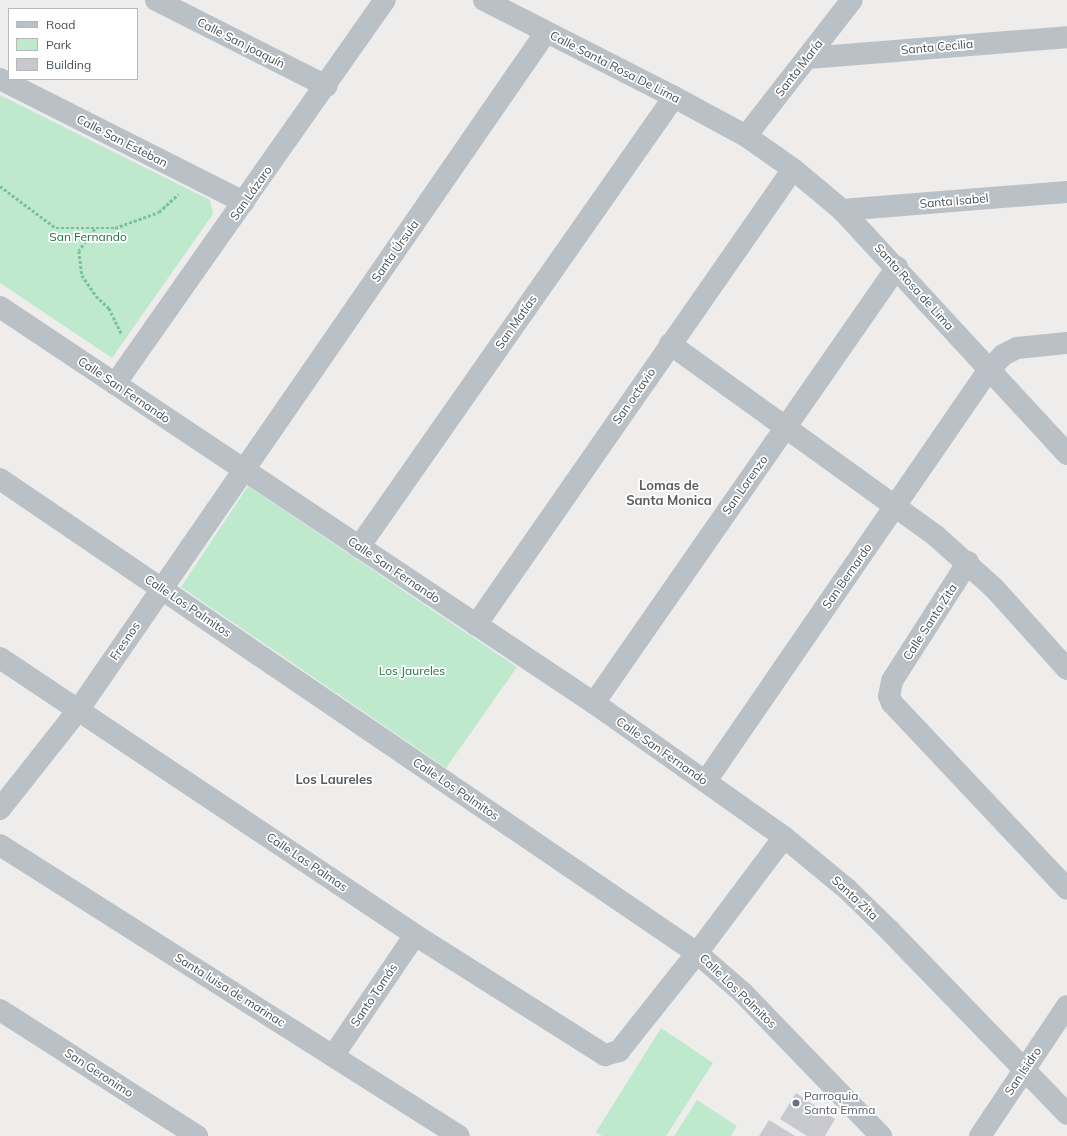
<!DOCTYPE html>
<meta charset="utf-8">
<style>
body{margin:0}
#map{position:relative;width:1067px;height:1136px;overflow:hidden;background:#efecec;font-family:Mulish,sans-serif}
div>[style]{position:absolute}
.green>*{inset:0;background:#bee9cc}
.building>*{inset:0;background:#c7c9ce}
.path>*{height:2.5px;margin-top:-1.25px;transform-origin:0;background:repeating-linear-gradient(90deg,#7ac39a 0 3px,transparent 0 5px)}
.street>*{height:22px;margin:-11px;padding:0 11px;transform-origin:11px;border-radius:11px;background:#b9c1c7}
.dots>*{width:11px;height:11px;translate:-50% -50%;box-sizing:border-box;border:2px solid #fff;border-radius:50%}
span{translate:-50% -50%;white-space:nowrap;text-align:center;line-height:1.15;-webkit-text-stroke:3.5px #fff;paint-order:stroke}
.street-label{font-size:12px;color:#465057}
.park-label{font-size:12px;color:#207042}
.worship-label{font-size:12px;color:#5b616d}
.left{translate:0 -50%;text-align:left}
.neighbourhood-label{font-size:13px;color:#595d60;font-weight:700}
.legend{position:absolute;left:8px;top:8px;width:130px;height:72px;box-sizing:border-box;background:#fff;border:1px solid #b5b9bc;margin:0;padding:5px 7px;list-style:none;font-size:12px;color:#465057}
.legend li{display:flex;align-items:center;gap:8px;height:20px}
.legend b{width:20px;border:1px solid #b5b9bc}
</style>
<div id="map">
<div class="green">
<i style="clip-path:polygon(0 95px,210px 200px,213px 214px,112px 358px,0 283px)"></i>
<i style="clip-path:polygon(248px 486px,517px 667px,446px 768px,181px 587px)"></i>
<i style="clip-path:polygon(661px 1028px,713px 1063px,666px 1136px,602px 1136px,596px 1132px)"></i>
<i style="clip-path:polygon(697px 1100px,737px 1126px,731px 1136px,674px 1136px)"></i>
</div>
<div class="building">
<i style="clip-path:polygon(796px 1093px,835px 1119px,825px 1136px,807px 1136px,780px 1119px)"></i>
<i style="clip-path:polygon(769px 1120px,795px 1136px,759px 1136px)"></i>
</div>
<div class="path">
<i style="left:0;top:186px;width:70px;rotate:36.9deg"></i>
<i style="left:56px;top:228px;width:59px"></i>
<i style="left:115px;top:228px;width:47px;rotate:-20deg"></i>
<i style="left:159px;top:212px;width:26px;rotate:-43deg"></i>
<i style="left:95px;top:229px;width:27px;rotate:126deg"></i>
<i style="left:79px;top:251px;width:24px;rotate:83deg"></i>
<i style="left:82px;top:275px;width:25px;rotate:56deg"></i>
<i style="left:96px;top:296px;width:18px;rotate:43deg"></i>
<i style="left:109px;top:308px;width:30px;rotate:64deg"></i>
</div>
<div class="street">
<i style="left:156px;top:0;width:191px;rotate:26.8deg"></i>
<i style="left:484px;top:0;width:213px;rotate:27deg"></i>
<i style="left:674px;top:97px;width:82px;rotate:28.4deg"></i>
<i style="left:746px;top:136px;width:57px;rotate:35.1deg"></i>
<i style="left:793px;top:169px;width:64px;rotate:39.9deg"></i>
<i style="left:842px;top:210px;width:332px;rotate:47.3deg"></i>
<i style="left:808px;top:58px;width:260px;rotate:-4.6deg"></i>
<i style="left:0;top:79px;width:273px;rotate:26.8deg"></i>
<i style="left:746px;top:136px;width:172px;rotate:-52.1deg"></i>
<i style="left:842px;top:210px;width:226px;rotate:-4.6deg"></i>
<i style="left:0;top:307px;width:714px;rotate:33.69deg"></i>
<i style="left:594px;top:703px;width:232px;rotate:35.2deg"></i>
<i style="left:784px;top:837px;width:82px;rotate:39.5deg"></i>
<i style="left:847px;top:889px;width:59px;rotate:44.3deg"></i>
<i style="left:889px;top:930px;width:256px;rotate:45.9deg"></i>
<i style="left:670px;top:344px;width:328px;rotate:35.8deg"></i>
<i style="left:936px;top:536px;width:78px;rotate:41.9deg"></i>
<i style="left:994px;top:588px;width:109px;rotate:48deg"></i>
<i style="left:115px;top:384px;width:469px;rotate:-54.9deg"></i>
<i style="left:0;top:479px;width:843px;rotate:34.22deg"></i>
<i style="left:697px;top:953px;width:61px;rotate:41deg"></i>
<i style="left:743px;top:993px;width:199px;rotate:46deg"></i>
<i style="left:359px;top:547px;width:549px;rotate:-55.01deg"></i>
<i style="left:968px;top:562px;width:141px;rotate:122.6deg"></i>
<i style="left:892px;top:681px;width:15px;rotate:101deg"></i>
<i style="left:889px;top:696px;width:8px;rotate:67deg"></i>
<i style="left:892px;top:703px;width:255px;rotate:46.7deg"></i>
<i style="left:476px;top:625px;width:555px;rotate:-55.19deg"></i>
<i style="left:0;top:658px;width:499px;rotate:33.7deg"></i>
<i style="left:415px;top:935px;width:225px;rotate:32.3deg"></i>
<i style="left:605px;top:1055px;width:15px;rotate:-16deg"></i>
<i style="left:619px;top:1051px;width:125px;rotate:-51.5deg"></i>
<i style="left:697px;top:953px;width:145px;rotate:-53.1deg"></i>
<i style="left:594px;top:703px;width:531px;rotate:-55.2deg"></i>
<i style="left:706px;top:781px;width:499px;rotate:-55.5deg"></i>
<i style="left:989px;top:370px;width:21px;rotate:-47deg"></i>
<i style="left:1003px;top:355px;width:16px;rotate:-27deg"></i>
<i style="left:1017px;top:348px;width:50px;rotate:-5.7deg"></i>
<i style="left:0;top:809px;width:127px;rotate:-51.7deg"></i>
<i style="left:79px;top:709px;width:822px;rotate:-55.4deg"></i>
<i style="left:0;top:845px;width:543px;rotate:32.37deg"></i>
<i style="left:0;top:1010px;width:234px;rotate:32.6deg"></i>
<i style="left:333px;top:1056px;width:146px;rotate:-55.9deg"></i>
<i style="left:980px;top:1136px;width:156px;rotate:-56.2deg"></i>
</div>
<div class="dots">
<i style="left:796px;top:1103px;background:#6b7280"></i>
</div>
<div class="street-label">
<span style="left:241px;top:43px;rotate:27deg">Calle San joaquín</span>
<span style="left:937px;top:47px;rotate:-5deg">Santa Cecilia</span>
<span style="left:615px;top:67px;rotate:27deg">Calle Santa Rosa De Lima</span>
<span style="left:799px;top:68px;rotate:-52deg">Santa María</span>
<span style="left:122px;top:141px;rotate:27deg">Calle San Esteban</span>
<span style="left:251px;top:193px;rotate:-55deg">San Lázaro</span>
<span style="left:954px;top:201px;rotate:-5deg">Santa Isabel</span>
<span style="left:395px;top:251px;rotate:-55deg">Santa Úrsula</span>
<span style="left:914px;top:287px;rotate:48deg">Santa Rosa de Lima</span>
<span style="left:516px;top:322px;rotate:-55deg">San Matías</span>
<span style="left:124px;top:390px;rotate:34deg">Calle San Fernando</span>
<span style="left:634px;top:396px;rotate:-55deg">San octavio</span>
<span style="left:745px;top:485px;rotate:-55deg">San Lorenzo</span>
<span style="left:394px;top:570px;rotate:34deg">Calle San Fernando</span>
<span style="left:847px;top:576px;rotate:-55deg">San Bernardo</span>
<span style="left:188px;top:606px;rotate:34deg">Calle Los Palmitos</span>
<span style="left:930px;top:622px;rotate:-57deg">Calle Santa Zita</span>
<span style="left:125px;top:641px;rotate:-56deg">Fresnos</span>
<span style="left:662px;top:751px;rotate:35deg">Calle San Fernando</span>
<span style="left:456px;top:789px;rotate:34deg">Calle Los Palmitos</span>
<span style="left:307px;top:862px;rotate:34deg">Calle Las Palmas</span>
<span style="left:855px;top:898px;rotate:43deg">Santa Zita</span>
<span style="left:230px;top:990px;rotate:32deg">Santa luisa de marinac</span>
<span style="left:738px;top:991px;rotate:44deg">Calle Los Palmitos</span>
<span style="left:374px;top:995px;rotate:-56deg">Santo Tomás</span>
<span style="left:1023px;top:1071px;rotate:-56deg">San Isidro</span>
<span style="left:99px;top:1073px;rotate:33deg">San Geronimo</span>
</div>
<div class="park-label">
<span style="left:88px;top:237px">San Fernando</span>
<span style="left:412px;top:671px">Los Jaureles</span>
</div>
<div class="worship-label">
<span class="left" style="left:804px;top:1103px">Parroquia<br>Santa Emma</span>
</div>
<div class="neighbourhood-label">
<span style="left:669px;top:493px">Lomas de<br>Santa Monica</span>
<span style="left:334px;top:779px">Los Laureles</span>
</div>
<ul class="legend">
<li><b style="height:5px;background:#b9c1c7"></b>Road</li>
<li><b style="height:11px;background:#bee9cc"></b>Park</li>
<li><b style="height:11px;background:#c7c9ce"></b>Building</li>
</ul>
</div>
